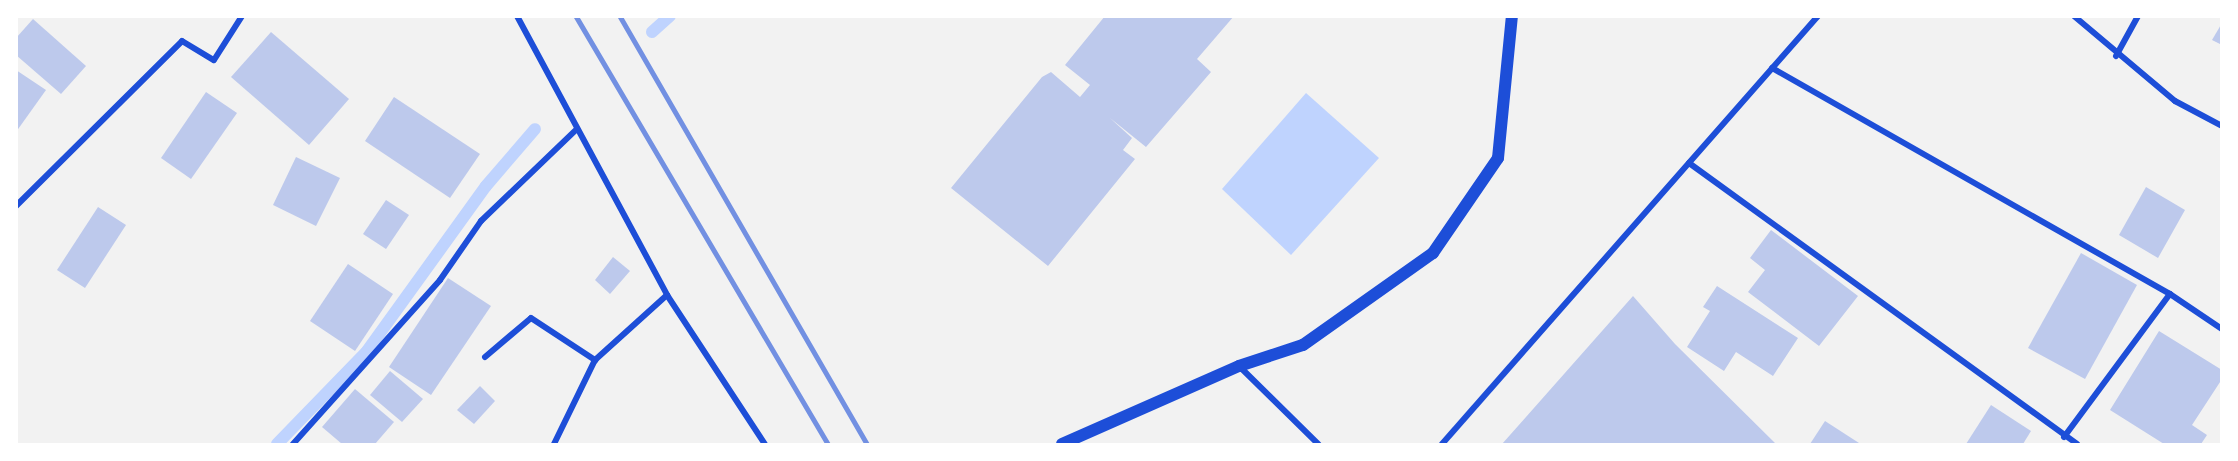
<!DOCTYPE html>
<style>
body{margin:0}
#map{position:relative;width:2238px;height:461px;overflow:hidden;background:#f2f2f2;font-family:Poppins,sans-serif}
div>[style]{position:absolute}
.water>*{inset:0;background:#bfd3fe}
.stream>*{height:12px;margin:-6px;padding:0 6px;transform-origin:6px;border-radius:6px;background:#bfd3fe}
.building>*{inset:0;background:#bdc9ec}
.minor>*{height:6px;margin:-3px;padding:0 3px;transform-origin:3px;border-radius:3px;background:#1d4ed8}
.secondary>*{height:12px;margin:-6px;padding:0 6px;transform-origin:6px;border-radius:6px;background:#1d4ed8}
.rail>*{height:4.5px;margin:-2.25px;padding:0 2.25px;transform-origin:2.25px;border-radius:2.25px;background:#7290e2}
span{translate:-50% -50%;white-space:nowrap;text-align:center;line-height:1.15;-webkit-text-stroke:6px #fff;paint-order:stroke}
.frame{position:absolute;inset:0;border:18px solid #fff;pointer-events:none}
</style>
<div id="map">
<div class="water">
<i style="clip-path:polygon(1306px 93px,1379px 158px,1291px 255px,1222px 189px)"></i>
</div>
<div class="stream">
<i style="left:652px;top:32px;width:24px;rotate:-42deg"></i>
<i style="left:277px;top:444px;width:129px;rotate:-45.9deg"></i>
<i style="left:367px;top:351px;width:203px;rotate:-54.2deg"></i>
<i style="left:486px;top:186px;width:75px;rotate:-49.3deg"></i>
</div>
<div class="building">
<i style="clip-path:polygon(1105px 16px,1234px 16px,1197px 59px,1211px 72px,1146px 147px,1110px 118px,1132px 138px,1123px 150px,1135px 159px,1048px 266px,951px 188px,1042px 77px,1051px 72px,1080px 97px,1090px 85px,1065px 65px)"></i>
<i style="clip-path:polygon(33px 19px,86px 66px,61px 94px,16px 55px,16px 38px)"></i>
<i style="clip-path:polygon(2222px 23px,2222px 45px,2212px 40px)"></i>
<i style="clip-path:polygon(271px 32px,349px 99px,309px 145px,231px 77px)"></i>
<i style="clip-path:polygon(16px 70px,46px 90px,16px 132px)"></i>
<i style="clip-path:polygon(206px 92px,237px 113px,191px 179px,161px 158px)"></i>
<i style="clip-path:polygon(394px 97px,480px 154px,450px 198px,365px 141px)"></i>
<i style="clip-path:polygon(296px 157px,340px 178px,316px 226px,273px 205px)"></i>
<i style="clip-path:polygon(2146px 187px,2185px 210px,2158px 258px,2119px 235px)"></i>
<i style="clip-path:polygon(386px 200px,409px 215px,386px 249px,363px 234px)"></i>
<i style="clip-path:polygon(98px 207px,126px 225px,85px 288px,57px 270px)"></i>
<i style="clip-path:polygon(1771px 230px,1858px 296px,1819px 346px,1748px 292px,1765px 270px,1750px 258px)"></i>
<i style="clip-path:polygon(2081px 253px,2137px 285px,2085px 379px,2028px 348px)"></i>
<i style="clip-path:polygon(613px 257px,630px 271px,610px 294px,595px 280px)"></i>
<i style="clip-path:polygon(348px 264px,393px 294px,355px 351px,310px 321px)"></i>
<i style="clip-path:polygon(448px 278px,491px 306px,431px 395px,389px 367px)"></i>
<i style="clip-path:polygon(1717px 286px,1798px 338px,1773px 376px,1736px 352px,1724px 371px,1687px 347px,1710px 311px,1703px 307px)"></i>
<i style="clip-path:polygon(1633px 296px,1675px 344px,1776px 444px,1502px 444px)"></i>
<i style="clip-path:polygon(2159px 331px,2222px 370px,2222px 379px,2192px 425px,2207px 435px,2201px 444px,2164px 444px,2110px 410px)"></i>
<i style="clip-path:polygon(390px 371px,423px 399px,402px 422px,370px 395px)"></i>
<i style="clip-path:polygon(480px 386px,495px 401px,474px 424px,457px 410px)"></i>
<i style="clip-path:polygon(355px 389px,394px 422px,375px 444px,342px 444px,322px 427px)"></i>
<i style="clip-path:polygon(1991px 405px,2031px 431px,2023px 444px,1966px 444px)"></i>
<i style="clip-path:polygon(1825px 421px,1859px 443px,1859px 444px,1810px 444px)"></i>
</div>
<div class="minor">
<i style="left:517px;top:16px;width:317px;rotate:61.7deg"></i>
<i style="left:667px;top:295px;width:178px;rotate:56.7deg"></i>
<i style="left:2074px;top:16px;width:132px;rotate:40.1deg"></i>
<i style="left:2175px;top:101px;width:53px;rotate:28deg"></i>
<i style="left:2116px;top:56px;width:46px;rotate:-61.2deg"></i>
<i style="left:1772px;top:68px;width:458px;rotate:29.6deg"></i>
<i style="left:2170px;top:294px;width:63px;rotate:33.9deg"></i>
<i style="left:1689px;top:163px;width:479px;rotate:35.9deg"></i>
<i style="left:16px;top:206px;width:234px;rotate:-44.8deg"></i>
<i style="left:182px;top:41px;width:37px;rotate:31deg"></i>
<i style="left:214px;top:60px;width:52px;rotate:-57.5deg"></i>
<i style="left:485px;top:357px;width:60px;rotate:-40.3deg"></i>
<i style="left:531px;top:318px;width:77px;rotate:33.3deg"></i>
<i style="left:1240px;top:367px;width:110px;rotate:44.6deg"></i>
<i style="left:2064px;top:437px;width:178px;rotate:-53.5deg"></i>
<i style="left:293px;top:444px;width:220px;rotate:-48.1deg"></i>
<i style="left:440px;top:280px;width:72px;rotate:-55.2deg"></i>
<i style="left:481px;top:221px;width:133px;rotate:-43.8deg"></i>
<i style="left:554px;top:444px;width:93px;rotate:-64deg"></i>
<i style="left:595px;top:360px;width:97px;rotate:-42.1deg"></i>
<i style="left:1442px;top:444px;width:570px;rotate:-48.7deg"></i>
</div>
<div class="secondary">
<i style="left:1062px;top:444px;width:193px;rotate:-23.8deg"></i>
<i style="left:1239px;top:366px;width:67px;rotate:-18.2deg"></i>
<i style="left:1303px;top:345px;width:159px;rotate:-35.3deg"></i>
<i style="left:1433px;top:253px;width:115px;rotate:-55.6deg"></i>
<i style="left:1498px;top:158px;width:143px;rotate:-84.4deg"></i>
</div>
<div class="rail">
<i style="left:576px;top:16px;width:497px;rotate:59.5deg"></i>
<i style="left:620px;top:16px;width:494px;rotate:60deg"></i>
</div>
<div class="frame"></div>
</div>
